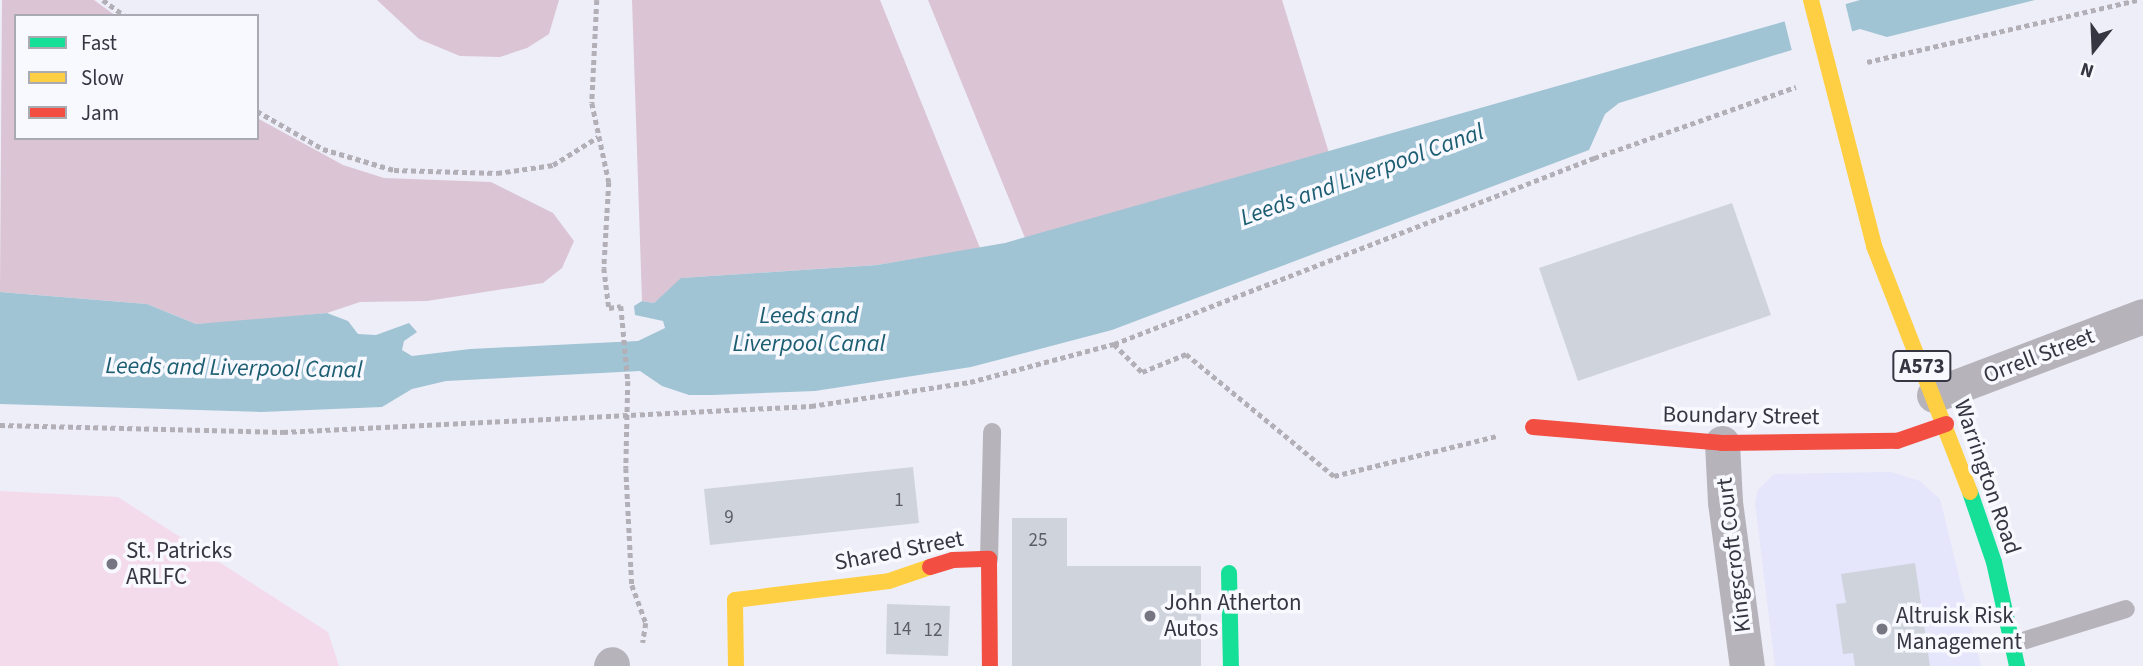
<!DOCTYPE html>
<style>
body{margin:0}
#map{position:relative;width:2143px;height:666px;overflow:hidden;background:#eeeef8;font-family:"Source Sans 3",sans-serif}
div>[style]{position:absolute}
.built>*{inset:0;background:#e5e5fb}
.green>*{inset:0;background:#f4dbec}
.forest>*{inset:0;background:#dbc4d4}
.water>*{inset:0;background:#a0c4d4}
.pier>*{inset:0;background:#eeeef8}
.building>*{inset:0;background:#cfd3dc}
.path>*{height:4.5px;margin-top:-2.25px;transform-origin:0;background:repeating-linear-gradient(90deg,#b2afb7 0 5px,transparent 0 8.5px)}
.lane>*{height:18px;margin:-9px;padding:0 9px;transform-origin:9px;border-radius:9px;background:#b7b3bb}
.street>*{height:35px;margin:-17.5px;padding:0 17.5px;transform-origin:17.5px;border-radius:17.5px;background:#b7b3bb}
.fast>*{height:16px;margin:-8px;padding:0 8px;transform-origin:8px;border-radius:8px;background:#16e098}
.slow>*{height:16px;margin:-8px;padding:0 8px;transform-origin:8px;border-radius:8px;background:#ffcf43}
.jam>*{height:16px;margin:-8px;padding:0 8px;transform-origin:8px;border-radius:8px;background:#f24e42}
.dots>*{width:19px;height:19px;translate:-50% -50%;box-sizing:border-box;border:4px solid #f8f8ff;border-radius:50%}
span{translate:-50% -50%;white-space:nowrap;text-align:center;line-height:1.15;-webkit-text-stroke:7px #f8f8ff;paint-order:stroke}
.number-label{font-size:19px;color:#5c5d68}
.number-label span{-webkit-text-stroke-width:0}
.shield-label span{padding:2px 5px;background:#f8f8ff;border:2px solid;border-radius:5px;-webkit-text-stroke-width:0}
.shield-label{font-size:21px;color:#363642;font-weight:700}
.street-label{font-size:23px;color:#363642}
.poi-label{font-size:23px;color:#363642}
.left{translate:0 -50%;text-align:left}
.water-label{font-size:24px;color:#1b5d71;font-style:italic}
.legend{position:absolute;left:14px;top:14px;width:245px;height:126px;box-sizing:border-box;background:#f8f8ff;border:2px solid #aaaab3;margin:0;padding:9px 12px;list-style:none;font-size:21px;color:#363642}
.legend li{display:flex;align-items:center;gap:14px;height:35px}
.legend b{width:35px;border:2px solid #aaaab3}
.north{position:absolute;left:2059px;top:14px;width:70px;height:70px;-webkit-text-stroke:5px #f8f8ff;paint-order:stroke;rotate:198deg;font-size:19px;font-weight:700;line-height:28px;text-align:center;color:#363642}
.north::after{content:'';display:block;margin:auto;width:24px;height:32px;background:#363642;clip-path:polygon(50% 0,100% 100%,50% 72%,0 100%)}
</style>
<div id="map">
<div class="built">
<i style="clip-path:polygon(1891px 472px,1920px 481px,1940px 499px,1981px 666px,1775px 666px,1755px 503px,1758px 490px,1774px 474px)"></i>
</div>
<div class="green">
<i style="clip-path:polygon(0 491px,118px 497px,328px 632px,339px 666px,0 666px)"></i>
</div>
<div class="forest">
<i style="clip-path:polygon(2px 0,94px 0,116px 16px,16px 16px,16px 138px,257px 138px,257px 118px,343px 165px,384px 178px,491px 182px,553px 213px,574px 241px,562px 268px,543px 283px,427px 301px,360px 302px,327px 313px,237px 322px,196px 324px,147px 304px,0 292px)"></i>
<i style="clip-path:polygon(377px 0,559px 0,549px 34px,527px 48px,500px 57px,460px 56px,419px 39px)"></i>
<i style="clip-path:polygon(632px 0,880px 0,980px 248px,877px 265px,682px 278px,654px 303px,642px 301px)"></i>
<i style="clip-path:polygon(928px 0,1282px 0,1329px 153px,1025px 238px)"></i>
</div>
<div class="water">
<i style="clip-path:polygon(1860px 0,2035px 0,1887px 37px,1860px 29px,1619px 103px,1605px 114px,1589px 150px,1112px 330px,971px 367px,815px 391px,713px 395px,689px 395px,662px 386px,640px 371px,446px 381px,412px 389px,382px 407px,261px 412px,0 404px,0 292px,147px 304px,196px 324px,327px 313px,348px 321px,358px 334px,376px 335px,409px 323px,417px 332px,404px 341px,402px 350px,412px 356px,470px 349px,638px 341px,665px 328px,663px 321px,635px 315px,634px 306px,642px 301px,654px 303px,681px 278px,877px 265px,1005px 243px)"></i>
</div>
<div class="pier">
<i style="clip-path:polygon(1845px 2px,1853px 35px,1793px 55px,1784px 19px)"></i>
</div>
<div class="building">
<i style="clip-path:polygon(1732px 203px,1771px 315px,1578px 381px,1539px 268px)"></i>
<i style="clip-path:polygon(913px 467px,919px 523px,710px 545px,704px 489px)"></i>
<i style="clip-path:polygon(1012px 518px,1067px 518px,1067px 566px,1201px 566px,1201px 666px,1012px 666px)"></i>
<i style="clip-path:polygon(1915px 563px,1930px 666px,1855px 666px,1853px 653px,1843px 654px,1836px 604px,1846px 603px,1841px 574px)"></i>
<i style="clip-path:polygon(887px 604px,950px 606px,948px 656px,886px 654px)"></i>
</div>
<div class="path">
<i style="left:103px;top:0;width:27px;rotate:36deg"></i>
<i style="left:597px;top:0;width:103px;rotate:92.8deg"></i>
<i style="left:592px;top:103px;width:81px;rotate:77.9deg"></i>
<i style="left:609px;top:182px;width:86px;rotate:93.3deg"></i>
<i style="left:604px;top:268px;width:40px;rotate:82.9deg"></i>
<i style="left:609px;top:308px;width:12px;rotate:-9deg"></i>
<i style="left:621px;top:306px;width:75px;rotate:84.7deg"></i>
<i style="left:628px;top:381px;width:87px;rotate:91.3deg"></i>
<i style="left:626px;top:468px;width:117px;rotate:87.1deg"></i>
<i style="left:632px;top:585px;width:40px;rotate:69.8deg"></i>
<i style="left:646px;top:623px;width:20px;rotate:99deg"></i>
<i style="left:1867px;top:62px;width:277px;rotate:-12.9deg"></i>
<i style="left:257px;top:111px;width:76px;rotate:29.9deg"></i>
<i style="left:323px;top:149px;width:74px;rotate:16.5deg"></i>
<i style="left:394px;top:170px;width:103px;rotate:1.7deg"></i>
<i style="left:497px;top:173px;width:57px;rotate:-8.1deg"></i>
<i style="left:553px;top:165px;width:53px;rotate:-31.9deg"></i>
<i style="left:1114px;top:344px;width:40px;rotate:45deg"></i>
<i style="left:1142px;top:372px;width:48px;rotate:-22.2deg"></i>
<i style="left:1186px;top:354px;width:192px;rotate:39.5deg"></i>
<i style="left:1334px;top:476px;width:168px;rotate:-13.8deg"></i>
<i style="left:0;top:425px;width:283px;rotate:1.4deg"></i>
<i style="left:283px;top:432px;width:529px;rotate:-2.82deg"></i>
<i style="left:811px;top:406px;width:161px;rotate:-8.6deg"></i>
<i style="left:970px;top:382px;width:149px;rotate:-14.8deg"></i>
<i style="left:1114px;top:344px;width:515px;rotate:-21.18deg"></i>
<i style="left:1594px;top:158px;width:214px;rotate:-19.4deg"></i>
</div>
<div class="lane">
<i style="left:989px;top:559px;width:127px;rotate:-88.6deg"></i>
<i style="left:2013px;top:644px;width:118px;rotate:-17.2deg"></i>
</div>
<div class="street">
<i style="left:1934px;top:395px;width:223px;rotate:-20.7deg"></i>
<i style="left:1722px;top:443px;width:59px;rotate:87.1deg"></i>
<i style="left:1725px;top:502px;width:165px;rotate:82.4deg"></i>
<i style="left:611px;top:666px;width:2px;rotate:-63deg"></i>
</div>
<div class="fast">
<i style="left:1970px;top:492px;width:74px;rotate:71.1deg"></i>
<i style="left:1994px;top:562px;width:107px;rotate:77.5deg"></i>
<i style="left:1229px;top:573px;width:93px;rotate:88.8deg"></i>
</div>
<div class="slow">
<i style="left:1811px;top:0;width:254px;rotate:75.6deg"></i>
<i style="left:1874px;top:246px;width:264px;rotate:68.7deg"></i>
<i style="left:736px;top:666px;width:66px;rotate:-90.9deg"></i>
<i style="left:735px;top:600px;width:155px;rotate:-7deg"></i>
<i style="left:889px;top:581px;width:43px;rotate:-18.9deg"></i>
</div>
<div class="jam">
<i style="left:1533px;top:427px;width:190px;rotate:4.8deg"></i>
<i style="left:1722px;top:443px;width:175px;rotate:-0.7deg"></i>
<i style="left:1897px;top:441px;width:52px;rotate:-19.1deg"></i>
<i style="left:930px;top:567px;width:24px;rotate:-17deg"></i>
<i style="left:953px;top:560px;width:36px;rotate:-2deg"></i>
<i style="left:989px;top:559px;width:107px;rotate:89.5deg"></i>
</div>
<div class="dots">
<i style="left:112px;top:564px;background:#767682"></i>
<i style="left:1150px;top:616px;background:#767682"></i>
<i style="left:1882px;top:629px;background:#767682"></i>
</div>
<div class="number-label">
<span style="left:899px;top:501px">1</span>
<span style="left:729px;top:518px">9</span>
<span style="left:1038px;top:541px">25</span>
<span style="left:902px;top:630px">14</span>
<span style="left:933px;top:631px">12</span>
</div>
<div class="shield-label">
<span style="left:1922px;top:366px">A573</span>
</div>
<div class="street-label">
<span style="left:2039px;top:356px;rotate:-21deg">Orrell Street</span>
<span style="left:1741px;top:416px;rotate:1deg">Boundary Street</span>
<span style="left:1987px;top:477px;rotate:71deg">Warrington Road</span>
<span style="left:899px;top:551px;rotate:-11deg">Shared Street</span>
<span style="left:1734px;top:555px;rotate:-97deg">Kingscroft Court</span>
</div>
<div class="poi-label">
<span class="left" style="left:126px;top:564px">St. Patricks<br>ARLFC</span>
<span class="left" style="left:1164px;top:616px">John Atherton<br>Autos</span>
<span class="left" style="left:1896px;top:629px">Altruisk Risk<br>Management</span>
</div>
<div class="water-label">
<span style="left:1362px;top:175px;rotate:-20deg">Leeds and Liverpool Canal</span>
<span style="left:809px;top:330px">Leeds and<br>Liverpool Canal</span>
<span style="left:234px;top:368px;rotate:1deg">Leeds and Liverpool Canal</span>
</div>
<ul class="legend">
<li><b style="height:9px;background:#16e098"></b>Fast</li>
<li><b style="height:9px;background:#ffcf43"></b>Slow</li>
<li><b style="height:9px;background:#f24e42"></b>Jam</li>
</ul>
<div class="north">N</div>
</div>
